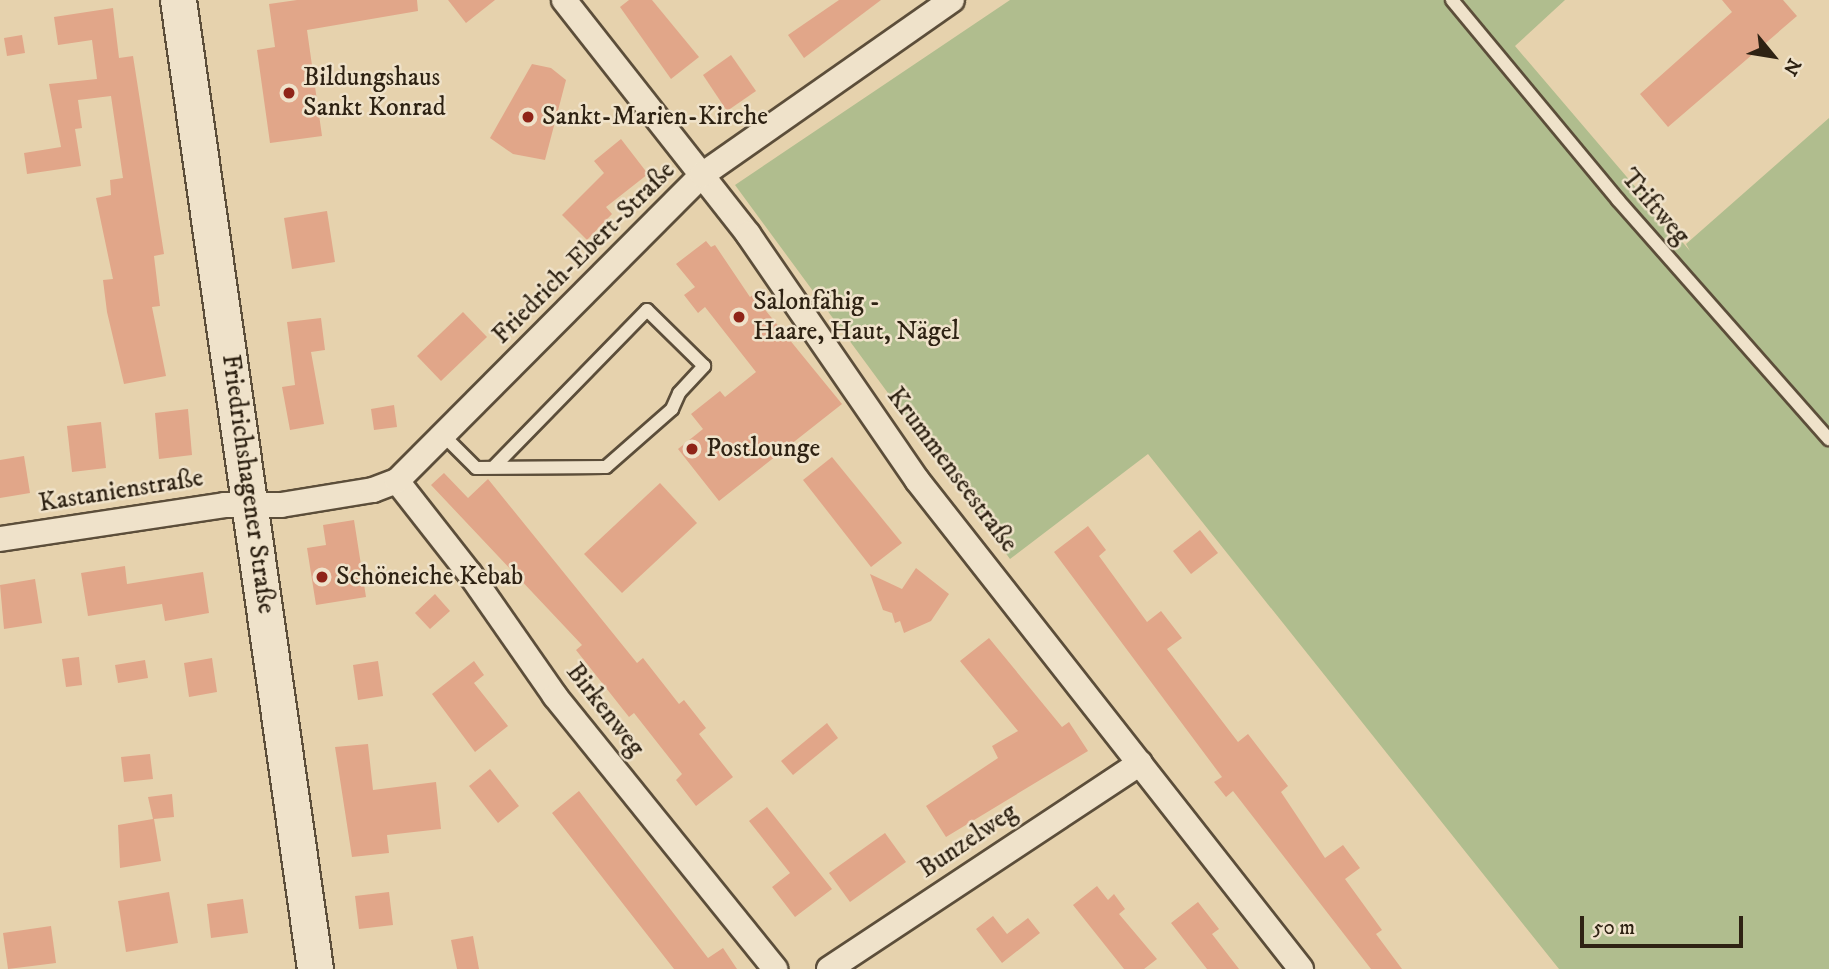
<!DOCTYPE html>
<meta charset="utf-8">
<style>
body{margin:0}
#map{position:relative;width:1829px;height:969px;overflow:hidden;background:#e6d2ad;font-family:"IM FELL DW Pica",serif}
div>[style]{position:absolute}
.green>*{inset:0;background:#b0bd8e}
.building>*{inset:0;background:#e1a689}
.roads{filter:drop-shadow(2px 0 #5c4e3a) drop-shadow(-2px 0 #5c4e3a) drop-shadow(0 2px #5c4e3a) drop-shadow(0 -2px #5c4e3a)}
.lane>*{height:12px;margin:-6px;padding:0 6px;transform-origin:6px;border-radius:6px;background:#efe2ca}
.street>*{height:24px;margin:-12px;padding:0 12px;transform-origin:12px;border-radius:12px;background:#efe2ca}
.secondary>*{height:35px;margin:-17.5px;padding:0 17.5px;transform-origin:17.5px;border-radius:17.5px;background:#efe2ca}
.dots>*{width:19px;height:19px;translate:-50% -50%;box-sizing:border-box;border:4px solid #efe2ca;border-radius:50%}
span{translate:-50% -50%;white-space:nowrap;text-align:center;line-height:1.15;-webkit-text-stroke:5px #efe2ca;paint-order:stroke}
.poi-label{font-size:26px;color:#2e2213}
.left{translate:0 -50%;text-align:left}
.street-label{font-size:26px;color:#2e2213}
.north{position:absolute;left:1738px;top:21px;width:70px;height:70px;-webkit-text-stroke:5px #efe2ca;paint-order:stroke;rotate:120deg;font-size:19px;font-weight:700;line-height:28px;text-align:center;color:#2e2213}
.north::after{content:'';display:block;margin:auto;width:24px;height:32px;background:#2e2213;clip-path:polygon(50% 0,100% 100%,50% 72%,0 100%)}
.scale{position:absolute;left:1580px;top:916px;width:163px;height:32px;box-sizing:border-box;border:4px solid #2e2213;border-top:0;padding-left:9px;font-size:21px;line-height:24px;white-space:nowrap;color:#2e2213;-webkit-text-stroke:5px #efe2ca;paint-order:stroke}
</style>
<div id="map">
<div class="green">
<i style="clip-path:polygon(1010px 0,1565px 0,1515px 46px,1690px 251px,1686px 244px,1829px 118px,1829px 969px,1559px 969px,1148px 454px,1010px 559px,735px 185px)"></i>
</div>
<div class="building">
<i style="clip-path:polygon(297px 0,417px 0,418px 11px,307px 30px,322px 136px,270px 143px,257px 50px,275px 47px,269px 4px)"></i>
<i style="clip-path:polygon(448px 0,495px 0,466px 23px)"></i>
<i style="clip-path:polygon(629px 0,652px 0,699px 57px,671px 79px,620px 7px)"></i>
<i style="clip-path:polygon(839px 0,881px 0,804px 58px,788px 35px)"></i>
<i style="clip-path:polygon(1722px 0,1783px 0,1797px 16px,1668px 127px,1640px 94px,1732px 12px)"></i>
<i style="clip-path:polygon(113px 8px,119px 58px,133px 56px,164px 254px,154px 256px,160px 306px,152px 307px,166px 376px,124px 384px,107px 312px,103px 280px,113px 279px,96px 198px,111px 195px,110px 180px,123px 178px,111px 96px,78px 100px,82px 128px,75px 129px,81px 166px,27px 174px,24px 153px,61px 147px,49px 84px,97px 79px,92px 40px,58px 45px,54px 17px)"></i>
<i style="clip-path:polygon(22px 35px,25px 53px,7px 56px,4px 38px)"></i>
<i style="clip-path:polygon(731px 55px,756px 91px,727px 111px,703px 75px)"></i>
<i style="clip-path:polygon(532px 64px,551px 68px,566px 80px,545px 160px,513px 154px,490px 138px)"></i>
<i style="clip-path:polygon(621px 139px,648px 174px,606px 207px,612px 214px,587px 240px,562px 215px,604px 173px,594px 161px)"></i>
<i style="clip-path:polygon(327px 211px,335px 262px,292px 269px,284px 218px)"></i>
<i style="clip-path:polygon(706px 241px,711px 247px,715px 245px,750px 297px,753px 295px,842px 404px,719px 501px,678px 449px,703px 429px,691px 414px,720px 391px,725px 397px,756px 372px,705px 307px,698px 313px,684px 295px,695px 287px,676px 264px)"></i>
<i style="clip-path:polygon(463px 312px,487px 337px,441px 381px,417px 356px)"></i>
<i style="clip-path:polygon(321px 318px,325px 350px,311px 352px,324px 424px,290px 430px,282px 387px,295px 385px,287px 322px)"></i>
<i style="clip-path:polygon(394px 405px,397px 427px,374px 430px,371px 409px)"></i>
<i style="clip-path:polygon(188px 409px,192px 455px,159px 459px,155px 413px)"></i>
<i style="clip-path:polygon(101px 422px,106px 468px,72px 472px,67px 426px)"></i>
<i style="clip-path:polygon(24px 456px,30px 493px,0 498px,0 460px)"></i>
<i style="clip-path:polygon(832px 457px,902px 543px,871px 567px,803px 480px)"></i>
<i style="clip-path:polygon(444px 473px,468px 498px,488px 479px,637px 663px,643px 658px,679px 704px,684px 700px,706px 728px,699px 734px,733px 777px,696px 806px,676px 780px,682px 774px,634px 713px,629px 717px,576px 650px,582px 645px,431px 485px)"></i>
<i style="clip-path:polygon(660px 483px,697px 523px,622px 593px,584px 554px)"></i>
<i style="clip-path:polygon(354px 520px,366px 597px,316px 605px,307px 548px,326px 545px,323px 525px)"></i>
<i style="clip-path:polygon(1088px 526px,1106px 550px,1099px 556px,1147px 622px,1161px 611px,1182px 638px,1167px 649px,1238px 742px,1248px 734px,1288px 786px,1281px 792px,1325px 858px,1343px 845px,1360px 868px,1345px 879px,1382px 930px,1376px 934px,1402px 969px,1371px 969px,1233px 791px,1226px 797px,1214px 782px,1222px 777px,1054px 552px)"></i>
<i style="clip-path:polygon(1200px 530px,1218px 553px,1191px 574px,1173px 551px)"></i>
<i style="clip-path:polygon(125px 566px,127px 584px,203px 572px,209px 613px,165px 621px,162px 604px,88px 616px,81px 573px)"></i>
<i style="clip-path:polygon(916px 568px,949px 594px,931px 621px,904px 633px,900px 621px,895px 623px,892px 613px,883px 610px,870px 574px,902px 589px)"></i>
<i style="clip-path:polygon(35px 579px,42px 623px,4px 629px,0 585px)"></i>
<i style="clip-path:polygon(435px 594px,450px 611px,430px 629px,415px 613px)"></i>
<i style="clip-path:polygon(989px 638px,1062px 727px,1069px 722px,1088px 751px,946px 837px,926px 806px,998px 758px,992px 746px,1018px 731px,960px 661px)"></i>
<i style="clip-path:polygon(79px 657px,82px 685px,66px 687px,62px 659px)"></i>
<i style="clip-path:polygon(212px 658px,217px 692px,189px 697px,184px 663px)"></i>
<i style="clip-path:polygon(145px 660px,148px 678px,118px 683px,115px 665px)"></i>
<i style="clip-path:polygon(378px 661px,383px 696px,358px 700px,353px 665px)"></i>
<i style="clip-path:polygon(474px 661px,484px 675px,474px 683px,508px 726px,475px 752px,432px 694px)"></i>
<i style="clip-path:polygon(827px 723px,838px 738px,793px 775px,781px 761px)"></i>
<i style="clip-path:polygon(368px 744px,373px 790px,436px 782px,441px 829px,387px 835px,389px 853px,352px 857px,335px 747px)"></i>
<i style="clip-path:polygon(150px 754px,153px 779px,124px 782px,121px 757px)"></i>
<i style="clip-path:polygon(490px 769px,519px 806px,498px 823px,469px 786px)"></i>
<i style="clip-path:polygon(579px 791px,708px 958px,723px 948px,737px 969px,674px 969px,552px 813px)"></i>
<i style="clip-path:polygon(172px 794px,174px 817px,154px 819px,161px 861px,120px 868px,118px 825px,153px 819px,148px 797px)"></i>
<i style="clip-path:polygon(767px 807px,832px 889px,795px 917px,772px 887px,790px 873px,749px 821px)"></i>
<i style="clip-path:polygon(885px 833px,906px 862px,850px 902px,829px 873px)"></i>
<i style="clip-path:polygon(1097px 886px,1108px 900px,1114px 894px,1125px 909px,1119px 914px,1157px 959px,1144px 969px,1124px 969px,1073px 905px)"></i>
<i style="clip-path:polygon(169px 892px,178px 943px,126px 952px,118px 901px)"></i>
<i style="clip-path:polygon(389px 892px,393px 925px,359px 929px,355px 896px)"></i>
<i style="clip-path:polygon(243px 899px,248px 933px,211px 938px,207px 904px)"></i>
<i style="clip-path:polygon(1198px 902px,1219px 929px,1212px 934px,1239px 969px,1207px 969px,1171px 923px)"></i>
<i style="clip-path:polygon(993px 916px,1007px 934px,1028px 918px,1040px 933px,1002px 963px,976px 929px)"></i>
<i style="clip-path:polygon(51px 926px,56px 963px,8px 969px,3px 933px)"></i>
<i style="clip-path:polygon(473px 936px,479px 969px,457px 969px,451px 940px)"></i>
</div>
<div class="roads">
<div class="lane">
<i style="left:1452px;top:0;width:260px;rotate:50.3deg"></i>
<i style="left:1618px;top:200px;width:319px;rotate:48.6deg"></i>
<i style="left:445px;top:437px;width:44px;rotate:45deg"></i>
<i style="left:476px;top:468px;width:130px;rotate:-0.4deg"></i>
<i style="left:606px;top:467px;width:88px;rotate:-41.3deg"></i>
<i style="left:672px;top:409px;width:17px;rotate:-66deg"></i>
<i style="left:679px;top:393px;width:37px;rotate:-47deg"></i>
<i style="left:704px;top:366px;width:80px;rotate:-135.5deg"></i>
<i style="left:647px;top:310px;width:219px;rotate:134.3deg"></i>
</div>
<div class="street">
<i style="left:564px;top:0;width:298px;rotate:51.8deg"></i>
<i style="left:748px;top:234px;width:298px;rotate:55.5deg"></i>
<i style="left:917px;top:480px;width:622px;rotate:51.86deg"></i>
<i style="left:397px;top:481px;width:118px;rotate:51.9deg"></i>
<i style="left:470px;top:574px;width:149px;rotate:55.1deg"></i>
<i style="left:555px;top:696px;width:351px;rotate:51.1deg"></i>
<i style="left:0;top:539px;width:227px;rotate:-8.6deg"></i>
<i style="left:224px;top:505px;width:57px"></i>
<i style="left:281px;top:505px;width:93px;rotate:-9.3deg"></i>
<i style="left:373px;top:490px;width:26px;rotate:-21deg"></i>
<i style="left:397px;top:481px;width:432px;rotate:-45.1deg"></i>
<i style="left:702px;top:175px;width:305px;rotate:-35deg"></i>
<i style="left:829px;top:969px;width:373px;rotate:-33.5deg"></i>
</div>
<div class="secondary">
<i style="left:178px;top:0;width:979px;rotate:81.95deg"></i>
</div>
</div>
<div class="dots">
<i style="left:289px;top:93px;background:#8f2418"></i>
<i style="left:528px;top:117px;background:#8f2418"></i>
<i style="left:739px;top:317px;background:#8f2418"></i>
<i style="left:692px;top:449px;background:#8f2418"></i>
<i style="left:322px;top:577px;background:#8f2418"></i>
</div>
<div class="poi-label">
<span class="left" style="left:303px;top:93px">Bildungshaus<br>Sankt Konrad</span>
<span class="left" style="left:542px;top:117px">Sankt-Marien-Kirche</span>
<span class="left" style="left:753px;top:317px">Salonfähig -<br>Haare, Haut, Nägel</span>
<span class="left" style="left:706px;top:449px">Postlounge</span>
<span class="left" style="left:336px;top:577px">Schöneiche Kebab</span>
</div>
<div class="street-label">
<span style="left:1655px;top:207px;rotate:49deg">Triftweg</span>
<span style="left:584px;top:253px;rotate:-45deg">Friedrich-Ebert-Straße</span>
<span style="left:952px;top:470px;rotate:53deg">Krummenseestraße</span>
<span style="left:248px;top:484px;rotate:82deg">Friedrichshagener Straße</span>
<span style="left:121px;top:491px;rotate:-9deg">Kastanienstraße</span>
<span style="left:605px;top:710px;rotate:52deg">Birkenweg</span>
<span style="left:968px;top:841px;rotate:-34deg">Bunzelweg</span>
</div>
<div class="north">N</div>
<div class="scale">50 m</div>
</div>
